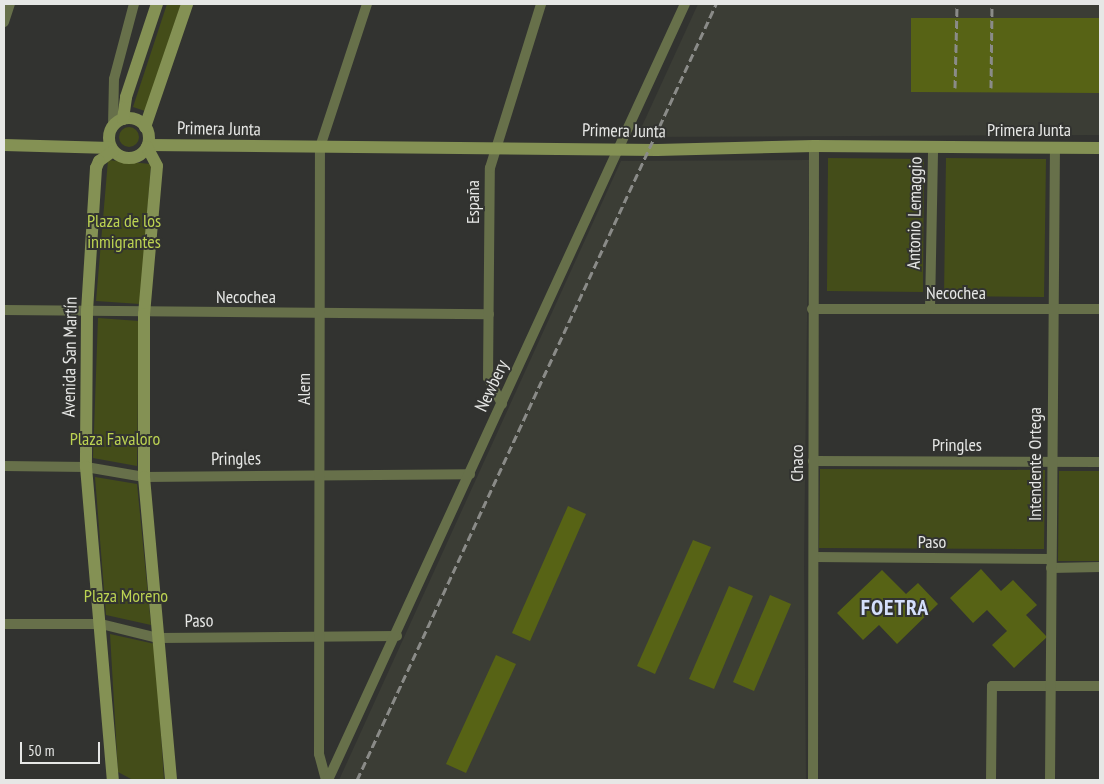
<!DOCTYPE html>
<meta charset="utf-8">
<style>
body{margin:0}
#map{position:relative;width:1104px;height:784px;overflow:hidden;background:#323330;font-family:"PT Sans Narrow",sans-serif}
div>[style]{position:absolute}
.built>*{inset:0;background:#3b3d35}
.green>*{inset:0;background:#444d19}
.round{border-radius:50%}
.building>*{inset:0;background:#576315}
.minor>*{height:10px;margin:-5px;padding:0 5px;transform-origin:5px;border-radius:5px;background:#67704a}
.secondary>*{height:12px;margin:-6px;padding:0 6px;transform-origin:6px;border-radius:6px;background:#849154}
.secondary>.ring{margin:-6px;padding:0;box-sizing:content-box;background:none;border:12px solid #849154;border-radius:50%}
.rail>*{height:3px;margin-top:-1.5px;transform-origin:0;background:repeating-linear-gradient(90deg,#8a8b88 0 8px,transparent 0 12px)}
span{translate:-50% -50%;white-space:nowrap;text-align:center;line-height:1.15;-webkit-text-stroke:4px #323330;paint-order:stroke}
.street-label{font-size:18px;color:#e6e7e5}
.park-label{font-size:18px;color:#bcd352}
.district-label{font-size:22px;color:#d4dffb;font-weight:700;letter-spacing:1px}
.frame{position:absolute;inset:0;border:5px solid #e6e7e5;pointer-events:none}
.scale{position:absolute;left:20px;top:742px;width:80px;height:22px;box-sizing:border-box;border:2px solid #e6e7e5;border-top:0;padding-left:6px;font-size:15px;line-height:18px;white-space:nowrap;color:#e6e7e5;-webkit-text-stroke:4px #323330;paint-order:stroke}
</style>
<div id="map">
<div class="built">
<i style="clip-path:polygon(698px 4px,1100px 4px,1100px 135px,637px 137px)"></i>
<i style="clip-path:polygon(809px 160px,804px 561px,806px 780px,339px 780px,621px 161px)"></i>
</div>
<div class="green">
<i style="clip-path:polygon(167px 4px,181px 4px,145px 111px,133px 107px)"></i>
<i class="round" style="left:119px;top:127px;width:20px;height:20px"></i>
<i style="clip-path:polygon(828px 158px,924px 159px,923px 292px,827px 291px)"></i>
<i style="clip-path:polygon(946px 158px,1046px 159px,1044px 297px,944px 296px)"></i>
<i style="clip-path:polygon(108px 160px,151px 164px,140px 304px,96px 301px)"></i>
<i style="clip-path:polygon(98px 318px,139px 321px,137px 466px,93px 458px)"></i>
<i style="clip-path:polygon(820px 469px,1045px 470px,1044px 549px,819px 548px)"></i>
<i style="clip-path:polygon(1059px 471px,1100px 471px,1100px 561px,1058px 561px)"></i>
<i style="clip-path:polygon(95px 477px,137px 484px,151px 625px,106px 615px)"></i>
<i style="clip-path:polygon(110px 634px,155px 644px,164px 780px,133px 780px,118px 772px)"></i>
</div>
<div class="building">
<i style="clip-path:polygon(911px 18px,1100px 18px,1100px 93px,911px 92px)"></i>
<i style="clip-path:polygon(568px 506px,586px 514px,530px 641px,512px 633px)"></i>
<i style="clip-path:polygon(693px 540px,711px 547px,655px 674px,637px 666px)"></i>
<i style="clip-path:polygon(981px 569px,1001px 591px,1013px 580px,1037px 605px,1026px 615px,1047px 637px,1014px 668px,992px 645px,1007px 631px,987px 610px,973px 623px,950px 598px)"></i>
<i style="clip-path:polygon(882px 570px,906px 594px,918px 583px,938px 604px,897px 644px,879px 625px,863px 640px,837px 613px)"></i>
<i style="clip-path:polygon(729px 586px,753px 596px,714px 689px,689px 679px)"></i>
<i style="clip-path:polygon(770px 595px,791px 604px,754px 691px,733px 682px)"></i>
<i style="clip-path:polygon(496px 655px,516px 664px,466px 773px,446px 764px)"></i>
</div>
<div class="minor">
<i style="left:4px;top:22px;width:19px;rotate:-72deg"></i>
<i style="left:113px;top:126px;width:47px;rotate:-88.8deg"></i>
<i style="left:114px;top:79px;width:78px;rotate:-75.1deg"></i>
<i style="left:812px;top:309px;width:288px"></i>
<i style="left:930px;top:309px;width:162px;rotate:-88.9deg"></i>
<i style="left:4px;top:310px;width:485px;rotate:0.5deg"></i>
<i style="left:502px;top:404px;width:30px;rotate:-118deg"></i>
<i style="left:488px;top:378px;width:210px;rotate:-89.5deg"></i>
<i style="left:490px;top:168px;width:172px;rotate:-72.7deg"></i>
<i style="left:813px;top:461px;width:287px;rotate:0.2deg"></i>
<i style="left:4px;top:466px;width:82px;rotate:0.7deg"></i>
<i style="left:86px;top:467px;width:59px;rotate:9.8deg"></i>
<i style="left:144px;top:477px;width:326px;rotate:-0.5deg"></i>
<i style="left:814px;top:557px;width:237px;rotate:0.5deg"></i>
<i style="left:1051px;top:568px;width:49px;rotate:-1.2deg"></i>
<i style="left:4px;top:624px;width:97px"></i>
<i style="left:101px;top:624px;width:59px;rotate:13.8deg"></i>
<i style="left:158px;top:638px;width:239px;rotate:-0.5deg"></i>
<i style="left:326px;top:780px;width:27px;rotate:-105deg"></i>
<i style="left:319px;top:754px;width:607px;rotate:-89.91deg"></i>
<i style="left:320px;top:147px;width:151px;rotate:-71.8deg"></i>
<i style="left:328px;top:780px;width:854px;rotate:-65.3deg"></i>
<i style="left:813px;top:780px;width:634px;rotate:-89.91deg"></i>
<i style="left:991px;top:780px;width:94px;rotate:-89.4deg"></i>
<i style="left:992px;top:686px;width:108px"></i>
<i style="left:1050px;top:780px;width:632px;rotate:-89.55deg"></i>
</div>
<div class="secondary">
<i class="ring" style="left:109px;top:118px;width:28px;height:28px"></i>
<i style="left:123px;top:119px;width:22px;rotate:-82deg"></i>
<i style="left:126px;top:97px;width:98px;rotate:-71.6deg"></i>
<i style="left:145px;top:127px;width:130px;rotate:-71.1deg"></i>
<i style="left:4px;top:145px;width:107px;rotate:1.6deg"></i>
<i style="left:148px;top:145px;width:509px;rotate:0.56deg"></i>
<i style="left:657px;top:150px;width:157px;rotate:-1.5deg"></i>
<i style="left:814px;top:146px;width:286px;rotate:0.4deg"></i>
<i style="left:147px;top:147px;width:21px;rotate:62deg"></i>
<i style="left:157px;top:166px;width:149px;rotate:95deg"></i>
<i style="left:144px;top:314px;width:163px;rotate:90deg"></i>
<i style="left:144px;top:477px;width:304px;rotate:84.9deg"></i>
<i style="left:113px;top:151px;width:17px;rotate:144deg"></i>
<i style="left:99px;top:161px;width:8px;rotate:113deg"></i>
<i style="left:96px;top:168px;width:143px;rotate:93.6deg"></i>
<i style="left:87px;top:311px;width:156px;rotate:90.4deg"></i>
<i style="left:86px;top:467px;width:314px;rotate:85.1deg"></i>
</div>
<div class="rail">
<i style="left:955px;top:88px;width:84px;rotate:-88.6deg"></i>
<i style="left:991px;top:88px;width:84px;rotate:-89.3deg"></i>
<i style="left:357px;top:780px;width:855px;rotate:-65.17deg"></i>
</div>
<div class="street-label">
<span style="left:219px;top:129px;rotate:1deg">Primera Junta</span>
<span style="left:1029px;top:130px">Primera Junta</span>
<span style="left:624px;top:131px;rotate:1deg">Primera Junta</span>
<span style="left:473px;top:202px;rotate:-90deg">España</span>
<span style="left:915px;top:213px;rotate:-89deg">Antonio Lemaggio</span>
<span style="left:956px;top:293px">Necochea</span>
<span style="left:246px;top:297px">Necochea</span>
<span style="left:70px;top:357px;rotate:-89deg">Avenida San Martín</span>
<span style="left:492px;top:386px;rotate:-65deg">Newbery</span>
<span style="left:304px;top:389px;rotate:-90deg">Alem</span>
<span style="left:957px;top:445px">Pringles</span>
<span style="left:236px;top:459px;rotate:-1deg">Pringles</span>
<span style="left:797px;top:463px;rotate:-90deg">Chaco</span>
<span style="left:1035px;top:464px;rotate:-90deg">Intendente Ortega</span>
<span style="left:932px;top:542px">Paso</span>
<span style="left:199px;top:621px;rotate:-1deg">Paso</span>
</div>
<div class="park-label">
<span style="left:124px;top:232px">Plaza de los<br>inmigrantes</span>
<span style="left:115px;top:439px">Plaza Favaloro</span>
<span style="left:126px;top:596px">Plaza Moreno</span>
</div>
<div class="district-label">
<span style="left:895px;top:608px">FOETRA</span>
</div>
<div class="frame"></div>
<div class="scale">50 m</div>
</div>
